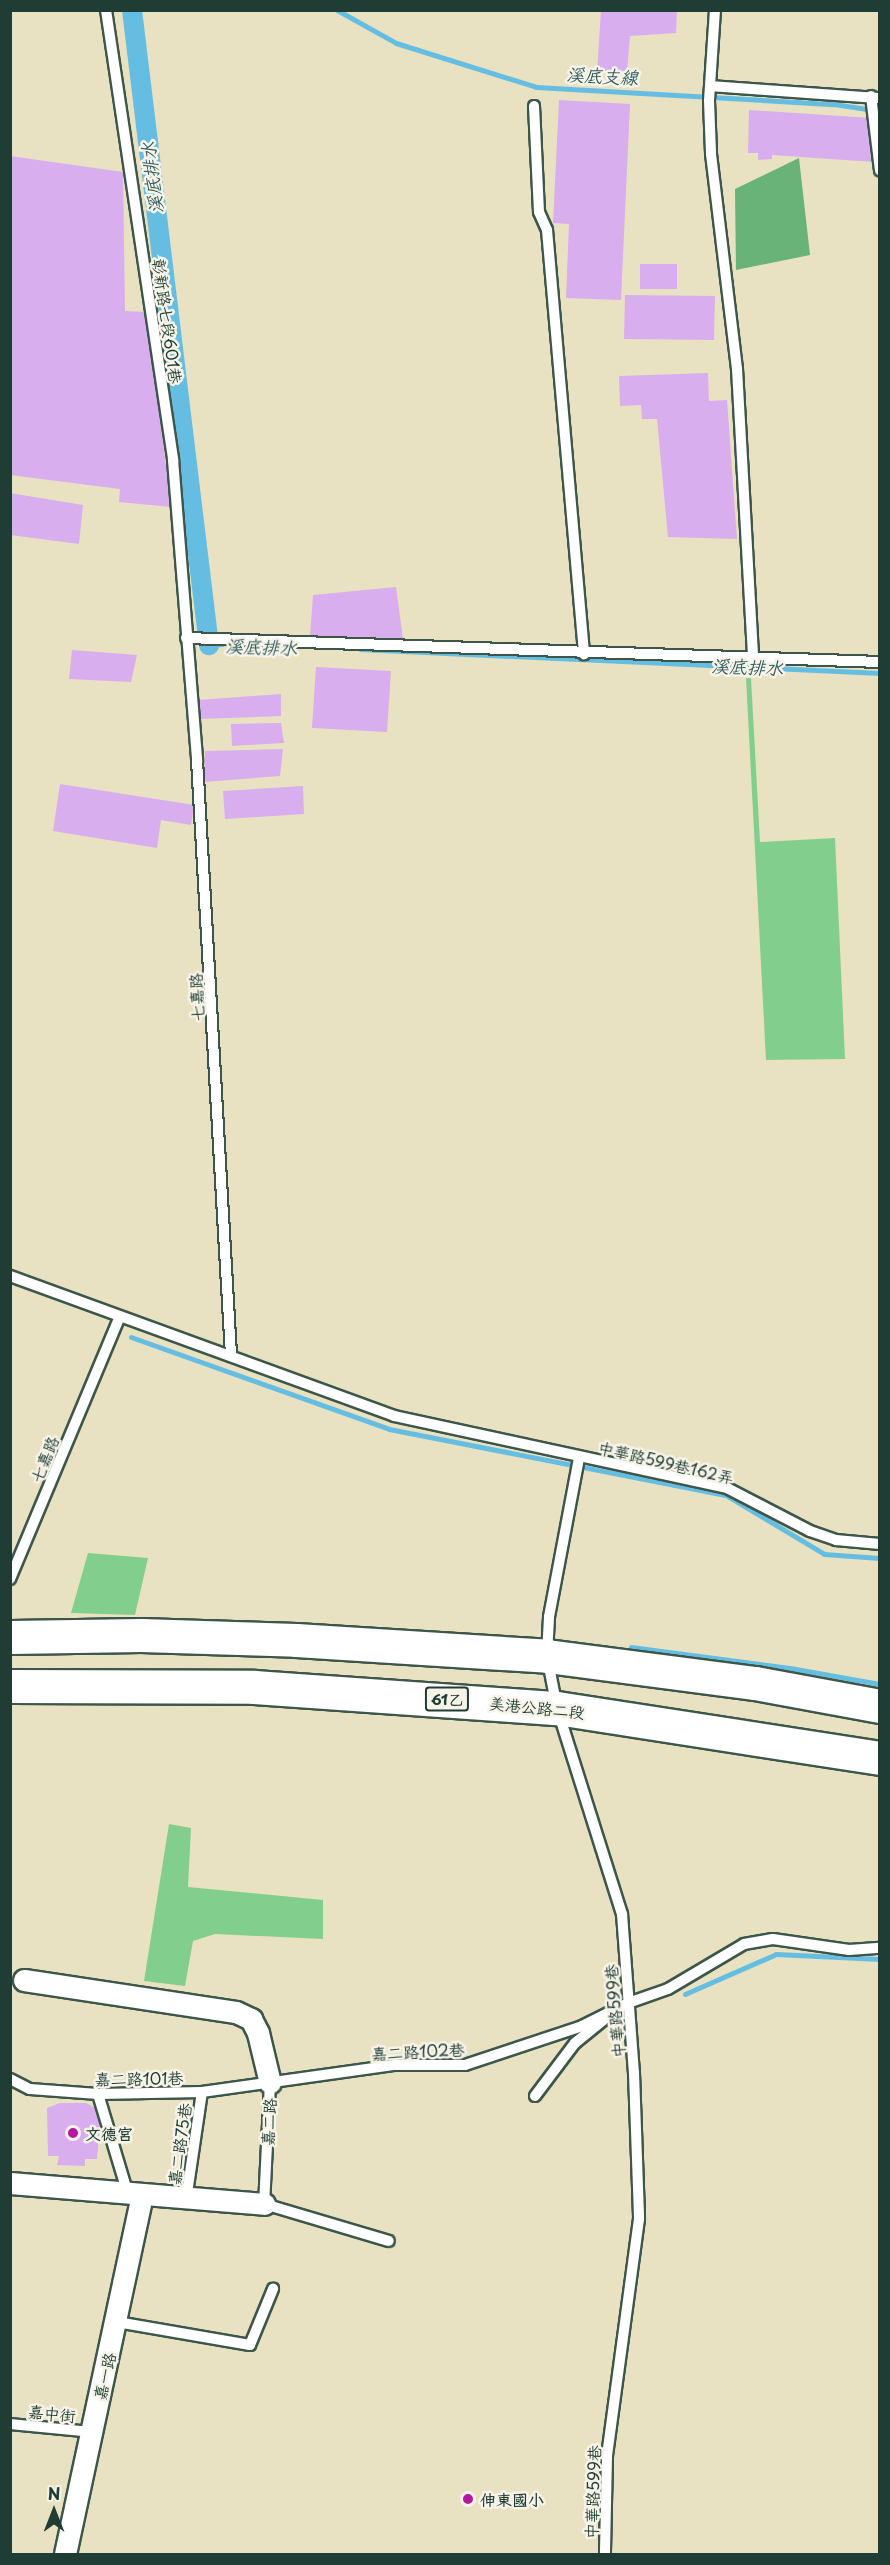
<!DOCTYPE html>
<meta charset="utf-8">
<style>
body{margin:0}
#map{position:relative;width:890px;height:2565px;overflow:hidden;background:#e8e2c2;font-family:"Playpen Sans","LXGW WenKai TC",sans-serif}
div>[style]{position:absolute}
.green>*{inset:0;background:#82cf8d}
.forest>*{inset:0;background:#69b278}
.stream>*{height:5px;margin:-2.5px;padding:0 2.5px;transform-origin:2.5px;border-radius:2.5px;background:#65bee2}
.canal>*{height:20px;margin:-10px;padding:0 10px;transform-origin:10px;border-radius:10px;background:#65bee2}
.building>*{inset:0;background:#d8aeee}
.roads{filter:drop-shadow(2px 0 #3d5649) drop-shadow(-2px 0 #3d5649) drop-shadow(0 2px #3d5649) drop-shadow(0 -2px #3d5649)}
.lane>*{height:10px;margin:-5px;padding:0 5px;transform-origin:5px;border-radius:5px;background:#fff}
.street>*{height:21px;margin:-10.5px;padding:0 10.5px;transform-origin:10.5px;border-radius:10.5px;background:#fff}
.primary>*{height:33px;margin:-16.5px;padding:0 16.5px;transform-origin:16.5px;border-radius:16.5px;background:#fff}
.dots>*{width:16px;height:16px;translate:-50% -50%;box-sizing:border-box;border:3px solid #f7f3e8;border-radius:50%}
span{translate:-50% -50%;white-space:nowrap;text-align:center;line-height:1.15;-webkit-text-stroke:5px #f7f3e8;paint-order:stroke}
.shield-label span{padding:2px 4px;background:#f7f3e8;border:2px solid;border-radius:4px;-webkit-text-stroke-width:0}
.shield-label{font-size:15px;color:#1f3d34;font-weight:700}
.street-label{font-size:16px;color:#1f3d34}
.poi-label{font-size:16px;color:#1f3d34;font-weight:700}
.left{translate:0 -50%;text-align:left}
.water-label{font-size:18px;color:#305d60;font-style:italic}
.frame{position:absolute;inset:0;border:12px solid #1f3d34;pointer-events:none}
.north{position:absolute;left:24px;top:2481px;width:60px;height:60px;-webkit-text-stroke:4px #f7f3e8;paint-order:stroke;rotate:0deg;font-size:16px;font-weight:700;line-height:24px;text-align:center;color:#1f3d34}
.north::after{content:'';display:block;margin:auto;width:21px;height:27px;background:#1f3d34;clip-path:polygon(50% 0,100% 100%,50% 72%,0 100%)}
</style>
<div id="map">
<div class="green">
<i style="clip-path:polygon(746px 678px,751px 678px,760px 842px,835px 838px,845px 1059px,766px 1060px)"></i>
<i style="clip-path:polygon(88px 1553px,148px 1558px,135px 1615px,71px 1613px)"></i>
<i style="clip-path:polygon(169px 1824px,191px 1828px,188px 1887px,323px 1900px,323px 1939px,215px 1934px,193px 1941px,185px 1986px,144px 1981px)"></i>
</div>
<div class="forest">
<i style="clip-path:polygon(799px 158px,810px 255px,736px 270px,735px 189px)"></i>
</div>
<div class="stream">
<i style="left:337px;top:10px;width:68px;rotate:29.2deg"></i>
<i style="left:396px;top:43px;width:147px;rotate:17.4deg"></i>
<i style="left:536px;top:87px;width:298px;rotate:3.3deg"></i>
<i style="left:834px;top:104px;width:47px;rotate:8.7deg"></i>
<i style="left:209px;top:645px;width:13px;rotate:-4deg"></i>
<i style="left:360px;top:649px;width:521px;rotate:2.64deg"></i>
<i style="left:131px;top:1337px;width:274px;rotate:19.6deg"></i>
<i style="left:389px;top:1429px;width:343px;rotate:11.1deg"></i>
<i style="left:726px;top:1495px;width:114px;rotate:31deg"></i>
<i style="left:824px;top:1554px;width:56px;rotate:4.1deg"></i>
<i style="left:631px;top:1647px;width:160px;rotate:7.5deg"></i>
<i style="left:790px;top:1668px;width:91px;rotate:10.1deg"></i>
<i style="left:685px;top:1994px;width:99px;rotate:-23.7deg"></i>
<i style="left:776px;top:1954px;width:104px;rotate:2.8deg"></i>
</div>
<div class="canal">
<i style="left:132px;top:10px;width:640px;rotate:83.09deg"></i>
</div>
<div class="building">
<i style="clip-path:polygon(601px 10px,677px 10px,676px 33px,630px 36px,627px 72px,597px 72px)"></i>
<i style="clip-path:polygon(559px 100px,630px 104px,621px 300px,566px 298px,569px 224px,553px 223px)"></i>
<i style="clip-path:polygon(749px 110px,871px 118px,874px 162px,772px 155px,772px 159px,758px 160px,758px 153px,748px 153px)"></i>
<i style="clip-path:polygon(10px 156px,123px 172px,125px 311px,147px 312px,171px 507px,119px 502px,120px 489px,10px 475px)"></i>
<i style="clip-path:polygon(640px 264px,677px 264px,677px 289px,640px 289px)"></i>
<i style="clip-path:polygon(625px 295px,715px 296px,714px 340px,624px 339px)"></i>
<i style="clip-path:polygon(708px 373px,709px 401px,727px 400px,737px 539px,668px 537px,657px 419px,642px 419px,641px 405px,620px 406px,619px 376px)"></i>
<i style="clip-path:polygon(10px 493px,83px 505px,79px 544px,10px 535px)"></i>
<i style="clip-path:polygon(396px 587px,403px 639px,310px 637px,313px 595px)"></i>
<i style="clip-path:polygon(72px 650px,137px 655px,131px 682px,69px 679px)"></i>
<i style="clip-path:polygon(316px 667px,391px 671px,387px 732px,312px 728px)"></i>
<i style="clip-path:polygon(281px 694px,281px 716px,199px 719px,198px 700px)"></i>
<i style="clip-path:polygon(281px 723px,284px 743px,232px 746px,231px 724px)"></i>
<i style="clip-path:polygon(283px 749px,280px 776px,204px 782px,205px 751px)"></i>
<i style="clip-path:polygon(60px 784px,194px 805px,191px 825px,161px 820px,157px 848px,53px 831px)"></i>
<i style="clip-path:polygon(303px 786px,304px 814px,225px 819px,223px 791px)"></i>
<i style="clip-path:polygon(60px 2103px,86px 2103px,101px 2111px,97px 2159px,85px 2159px,85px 2166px,57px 2165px,59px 2156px,48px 2156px,47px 2108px)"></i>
</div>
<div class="roads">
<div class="lane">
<i style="left:106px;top:10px;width:455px;rotate:81.5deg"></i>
<i style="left:173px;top:460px;width:301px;rotate:85.4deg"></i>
<i style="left:197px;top:760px;width:596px;rotate:86.73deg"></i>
<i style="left:715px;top:10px;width:91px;rotate:93.8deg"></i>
<i style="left:709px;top:101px;width:53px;rotate:87.8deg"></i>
<i style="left:711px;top:154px;width:217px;rotate:83.1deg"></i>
<i style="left:737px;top:369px;width:287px;rotate:86.8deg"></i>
<i style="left:711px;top:86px;width:169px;rotate:4.1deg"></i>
<i style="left:871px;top:96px;width:75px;rotate:83.1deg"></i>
<i style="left:534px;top:106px;width:106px;rotate:87.3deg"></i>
<i style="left:539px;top:212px;width:20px;rotate:66deg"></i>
<i style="left:547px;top:230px;width:426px;rotate:85deg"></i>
<i style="left:186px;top:638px;width:694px;rotate:1.98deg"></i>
<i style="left:10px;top:1276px;width:409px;rotate:20deg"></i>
<i style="left:394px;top:1416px;width:341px;rotate:12.2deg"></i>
<i style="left:727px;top:1488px;width:93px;rotate:27.4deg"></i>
<i style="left:810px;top:1531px;width:28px;rotate:19deg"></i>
<i style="left:836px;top:1540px;width:44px;rotate:5.2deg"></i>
<i style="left:579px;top:1458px;width:162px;rotate:100.7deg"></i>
<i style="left:549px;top:1617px;width:39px;rotate:93deg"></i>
<i style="left:547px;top:1656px;width:53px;rotate:79.1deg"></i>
<i style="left:557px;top:1708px;width:216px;rotate:72.5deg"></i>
<i style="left:622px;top:1914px;width:159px;rotate:85.7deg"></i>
<i style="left:634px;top:2073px;width:146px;rotate:88deg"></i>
<i style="left:639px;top:2219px;width:239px;rotate:97.7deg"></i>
<i style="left:607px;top:2456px;width:98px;rotate:91.2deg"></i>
<i style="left:10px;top:1579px;width:283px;rotate:-67.3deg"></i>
<i style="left:10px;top:2079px;width:22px;rotate:27deg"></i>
<i style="left:30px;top:2089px;width:68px;rotate:4.2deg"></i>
<i style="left:98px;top:2094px;width:104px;rotate:-1.1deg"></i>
<i style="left:202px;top:2092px;width:195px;rotate:-8deg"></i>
<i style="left:395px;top:2065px;width:70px"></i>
<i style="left:465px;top:2065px;width:123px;rotate:-18.4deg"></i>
<i style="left:582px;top:2026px;width:51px;rotate:-26.6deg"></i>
<i style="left:628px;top:2003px;width:42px;rotate:-19.3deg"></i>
<i style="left:668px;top:1989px;width:88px;rotate:-30.6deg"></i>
<i style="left:744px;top:1944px;width:29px;rotate:-10deg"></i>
<i style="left:773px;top:1939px;width:77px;rotate:8.2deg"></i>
<i style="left:849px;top:1950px;width:31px;rotate:-4deg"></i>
<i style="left:270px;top:2083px;width:121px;rotate:92.8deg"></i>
<i style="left:264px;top:2204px;width:130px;rotate:16.5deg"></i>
<i style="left:98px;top:2094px;width:104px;rotate:73.3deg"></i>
<i style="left:535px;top:2096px;width:66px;rotate:-53deg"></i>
<i style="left:575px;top:2043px;width:40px;rotate:-39deg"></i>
<i style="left:186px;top:2200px;width:109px;rotate:-81.6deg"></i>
<i style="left:117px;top:2322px;width:135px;rotate:9.8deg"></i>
<i style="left:250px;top:2345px;width:61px;rotate:-67.7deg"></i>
<i style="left:10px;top:2424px;width:81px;rotate:5.6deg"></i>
</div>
<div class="street">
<i style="left:24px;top:1980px;width:214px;rotate:8.6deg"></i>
<i style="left:236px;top:2012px;width:17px;rotate:25deg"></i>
<i style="left:251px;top:2019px;width:16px;rotate:63deg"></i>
<i style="left:258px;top:2033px;width:51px;rotate:76.5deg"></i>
<i style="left:10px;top:2183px;width:255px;rotate:4.7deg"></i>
<i style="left:65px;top:2554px;width:366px;rotate:-77.9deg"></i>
</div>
<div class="primary">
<i style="left:10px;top:1637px;width:131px;rotate:-0.9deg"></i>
<i style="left:141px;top:1635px;width:155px;rotate:1.8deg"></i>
<i style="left:296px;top:1640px;width:252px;rotate:3.6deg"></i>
<i style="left:547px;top:1656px;width:210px;rotate:7.4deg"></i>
<i style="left:755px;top:1683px;width:127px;rotate:10.4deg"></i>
<i style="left:10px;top:1686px;width:244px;rotate:0.2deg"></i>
<i style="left:254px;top:1687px;width:304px;rotate:4deg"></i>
<i style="left:557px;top:1708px;width:327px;rotate:8.8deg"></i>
</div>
</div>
<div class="dots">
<i style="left:73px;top:2133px;background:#b5179e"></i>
<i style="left:468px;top:2499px;background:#b5179e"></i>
</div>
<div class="shield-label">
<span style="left:447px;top:1699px">61乙</span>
</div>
<div class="street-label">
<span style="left:168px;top:321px;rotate:82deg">彰新路七段601巷</span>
<span style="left:196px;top:997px;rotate:-93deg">七嘉路</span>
<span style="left:44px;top:1459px;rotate:-68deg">七嘉路</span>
<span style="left:666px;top:1462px;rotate:13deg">中華路599巷162弄</span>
<span style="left:537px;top:1707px;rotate:6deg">美港公路二段</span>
<span style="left:614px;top:2011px;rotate:-95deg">中華路599巷</span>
<span style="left:418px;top:2051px;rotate:-3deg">嘉二路102巷</span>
<span style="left:139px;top:2078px;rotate:-1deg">嘉二路101巷</span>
<span style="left:268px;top:2122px;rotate:-87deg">嘉二路</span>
<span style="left:179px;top:2144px;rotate:-82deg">嘉二路75巷</span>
<span style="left:104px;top:2376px;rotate:-77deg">嘉一路</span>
<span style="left:52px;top:2413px;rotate:6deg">嘉中街</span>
<span style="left:592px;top:2492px;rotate:-88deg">中華路599巷</span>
</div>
<div class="poi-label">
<span class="left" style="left:85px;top:2133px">文德宮</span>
<span class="left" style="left:480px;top:2499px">伸東國小</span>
</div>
<div class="water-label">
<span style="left:602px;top:76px;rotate:3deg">溪底支線</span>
<span style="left:152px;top:178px;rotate:-97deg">溪底排水</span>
<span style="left:261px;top:647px;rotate:2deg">溪底排水</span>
<span style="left:747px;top:667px;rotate:2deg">溪底排水</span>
</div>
<div class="frame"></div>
<div class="north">N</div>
</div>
